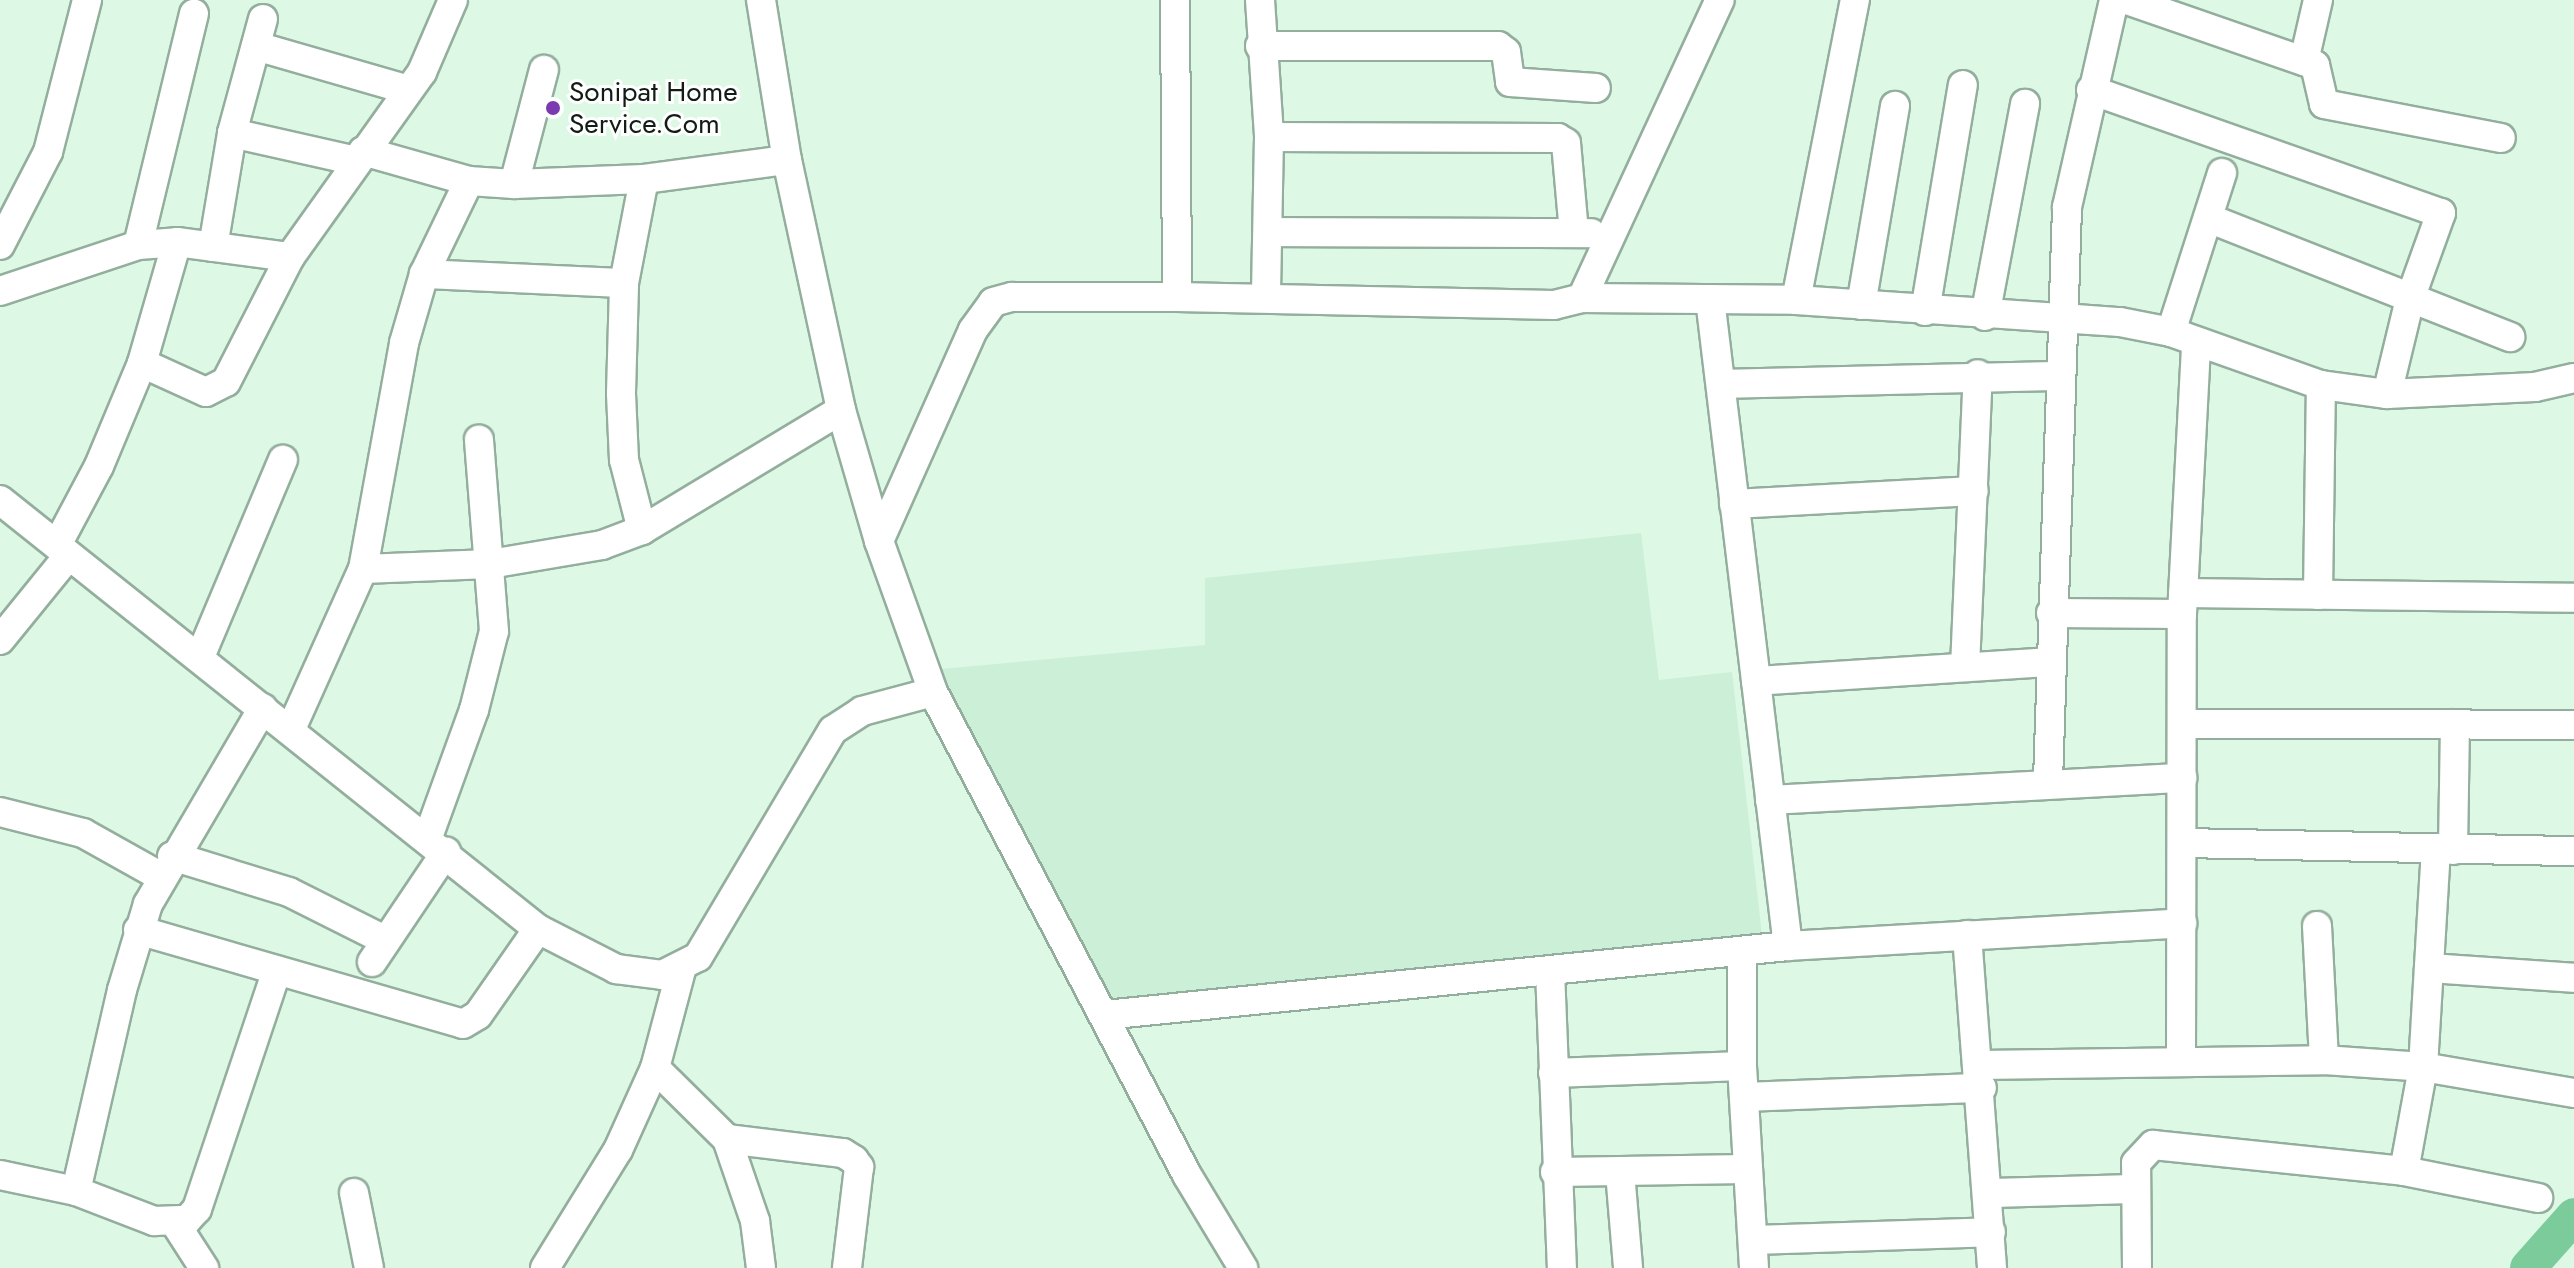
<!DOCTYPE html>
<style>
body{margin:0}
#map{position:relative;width:2574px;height:1268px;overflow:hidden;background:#ddf9e6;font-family:Jost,sans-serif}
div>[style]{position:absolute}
.built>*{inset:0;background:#ccefd8}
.river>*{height:36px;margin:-18px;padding:0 18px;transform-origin:18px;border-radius:18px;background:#7ccb9b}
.roads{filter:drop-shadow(2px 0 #94ae9d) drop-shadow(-2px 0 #94ae9d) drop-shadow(0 2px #94ae9d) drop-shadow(0 -2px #94ae9d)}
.minor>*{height:28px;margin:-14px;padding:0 14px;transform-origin:14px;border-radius:14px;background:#fff}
.dots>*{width:22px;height:22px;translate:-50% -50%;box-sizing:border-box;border:4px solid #fefefe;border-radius:50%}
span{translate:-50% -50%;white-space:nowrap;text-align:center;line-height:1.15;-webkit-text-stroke:6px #fefefe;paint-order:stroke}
.poi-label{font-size:28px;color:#121c16}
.left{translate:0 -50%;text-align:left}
</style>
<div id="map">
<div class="built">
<i style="clip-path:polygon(1641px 533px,1659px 680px,1732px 672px,1763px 944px,1109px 1010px,940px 669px,1205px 645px,1205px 578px)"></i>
</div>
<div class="river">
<i style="left:2528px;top:1268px;width:69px;rotate:-48.5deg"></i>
</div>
<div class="roads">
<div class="minor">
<i style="left:761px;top:0;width:162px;rotate:80.8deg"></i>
<i style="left:787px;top:160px;width:256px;rotate:77.8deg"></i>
<i style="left:841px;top:410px;width:136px;rotate:73.8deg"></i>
<i style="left:879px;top:541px;width:160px;rotate:70.3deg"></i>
<i style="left:933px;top:692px;width:546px;rotate:62.26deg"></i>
<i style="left:1187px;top:1175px;width:109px;rotate:58.9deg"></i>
<i style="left:1175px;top:0;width:297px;rotate:89.6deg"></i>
<i style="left:1260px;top:0;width:137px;rotate:86.2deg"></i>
<i style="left:1269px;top:137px;width:160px;rotate:91.1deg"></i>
<i style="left:2127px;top:0;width:199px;rotate:19.1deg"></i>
<i style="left:2315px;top:65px;width:40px;rotate:77deg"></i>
<i style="left:2324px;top:104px;width:180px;rotate:10.9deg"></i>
<i style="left:256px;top:46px;width:158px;rotate:16.1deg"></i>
<i style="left:1260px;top:46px;width:238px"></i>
<i style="left:1498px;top:46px;width:10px;rotate:37deg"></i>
<i style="left:1506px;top:52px;width:30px;rotate:82deg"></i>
<i style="left:1510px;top:82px;width:86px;rotate:4deg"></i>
<i style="left:2304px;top:61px;width:63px;rotate:-77.1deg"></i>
<i style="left:2091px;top:90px;width:371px;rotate:19.4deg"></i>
<i style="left:2441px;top:213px;width:91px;rotate:109.8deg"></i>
<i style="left:2410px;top:299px;width:98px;rotate:103.6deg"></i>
<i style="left:232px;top:133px;width:127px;rotate:12.7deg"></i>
<i style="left:1269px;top:137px;width:289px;rotate:0.2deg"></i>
<i style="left:1558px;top:138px;width:9px;rotate:32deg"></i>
<i style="left:1566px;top:143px;width:90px;rotate:84.9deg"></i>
<i style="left:363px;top:151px;width:110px;rotate:15.8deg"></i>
<i style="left:469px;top:181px;width:45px;rotate:3.8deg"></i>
<i style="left:514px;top:184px;width:130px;rotate:-2.2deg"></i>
<i style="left:644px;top:179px;width:144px;rotate:-7.6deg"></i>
<i style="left:514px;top:184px;width:118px;rotate:-75.3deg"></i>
<i style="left:2208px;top:218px;width:325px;rotate:21.5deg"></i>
<i style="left:1268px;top:232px;width:323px;rotate:0.2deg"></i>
<i style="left:0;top:245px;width:105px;rotate:-62.7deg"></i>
<i style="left:48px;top:152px;width:157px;rotate:-75.6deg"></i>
<i style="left:138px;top:245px;width:238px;rotate:-76.4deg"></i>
<i style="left:213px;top:247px;width:116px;rotate:-80.5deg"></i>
<i style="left:232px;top:133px;width:118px;rotate:-74.8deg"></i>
<i style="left:424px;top:274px;width:200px;rotate:2.6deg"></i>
<i style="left:0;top:291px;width:145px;rotate:-18.4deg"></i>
<i style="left:138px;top:245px;width:39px;rotate:-4deg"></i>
<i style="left:177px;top:242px;width:114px;rotate:7.6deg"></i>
<i style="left:1582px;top:298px;width:214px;rotate:0.5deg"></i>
<i style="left:1796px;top:300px;width:325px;rotate:3.9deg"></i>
<i style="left:2120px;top:322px;width:52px;rotate:11.1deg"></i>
<i style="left:2171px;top:332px;width:159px;rotate:19.5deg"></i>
<i style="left:2321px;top:385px;width:67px;rotate:7.8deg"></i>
<i style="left:2387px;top:394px;width:148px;rotate:-2.7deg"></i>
<i style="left:2535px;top:387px;width:40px;rotate:-13deg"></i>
<i style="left:1710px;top:299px;width:652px;rotate:83.13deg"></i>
<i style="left:1796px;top:300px;width:306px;rotate:-78.9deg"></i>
<i style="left:1861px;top:305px;width:202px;rotate:-80.3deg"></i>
<i style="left:1925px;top:311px;width:229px;rotate:-80.5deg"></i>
<i style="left:1985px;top:316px;width:216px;rotate:-79.3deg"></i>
<i style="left:2171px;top:332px;width:167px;rotate:-72.2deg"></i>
<i style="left:142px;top:363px;width:70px;rotate:24.4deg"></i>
<i style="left:206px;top:392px;width:22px;rotate:-27deg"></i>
<i style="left:226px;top:382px;width:140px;rotate:-62.9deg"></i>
<i style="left:290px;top:257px;width:227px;rotate:-54.5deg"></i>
<i style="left:422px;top:72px;width:78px;rotate:-66.7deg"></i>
<i style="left:1723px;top:384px;width:338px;rotate:-1.4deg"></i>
<i style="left:0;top:500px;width:688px;rotate:38.57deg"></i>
<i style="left:538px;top:929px;width:88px;rotate:27.1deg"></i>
<i style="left:616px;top:969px;width:46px;rotate:7.4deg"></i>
<i style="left:662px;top:975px;width:40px;rotate:-26.6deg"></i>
<i style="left:698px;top:957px;width:264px;rotate:-59.3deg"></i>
<i style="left:833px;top:730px;width:35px;rotate:-33deg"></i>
<i style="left:862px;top:711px;width:73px;rotate:-15deg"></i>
<i style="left:1734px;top:504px;width:240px;rotate:-3.1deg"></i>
<i style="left:642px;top:530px;width:72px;rotate:-104.4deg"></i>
<i style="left:624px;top:460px;width:67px;rotate:-92.6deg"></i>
<i style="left:621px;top:393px;width:110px;rotate:-88.4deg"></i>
<i style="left:624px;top:283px;width:106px;rotate:-79.1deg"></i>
<i style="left:879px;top:541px;width:231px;rotate:-66deg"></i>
<i style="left:973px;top:330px;width:34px;rotate:-54deg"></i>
<i style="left:993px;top:302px;width:20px;rotate:-15deg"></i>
<i style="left:1012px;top:297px;width:165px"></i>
<i style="left:1177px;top:297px;width:377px;rotate:1.2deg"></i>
<i style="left:1554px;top:305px;width:29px;rotate:-14deg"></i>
<i style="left:1582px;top:298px;width:328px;rotate:-65.2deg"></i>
<i style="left:57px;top:545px;width:89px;rotate:-62deg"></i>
<i style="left:99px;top:466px;width:112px;rotate:-67.3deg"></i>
<i style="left:142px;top:363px;width:126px;rotate:-73.9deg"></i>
<i style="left:363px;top:569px;width:127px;rotate:-2.3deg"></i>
<i style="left:490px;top:564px;width:114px;rotate:-9.6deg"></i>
<i style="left:602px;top:545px;width:43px;rotate:-20.6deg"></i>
<i style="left:642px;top:530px;width:232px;rotate:-31.1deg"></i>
<i style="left:2183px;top:593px;width:391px;rotate:0.7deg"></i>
<i style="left:2318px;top:595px;width:210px;rotate:-89.2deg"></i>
<i style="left:2051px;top:613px;width:131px;rotate:0.4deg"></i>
<i style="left:0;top:640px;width:109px;rotate:-50.9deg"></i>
<i style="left:200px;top:657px;width:214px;rotate:-67.2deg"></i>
<i style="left:1965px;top:667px;width:293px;rotate:-87.5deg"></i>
<i style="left:1756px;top:681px;width:294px;rotate:-3.7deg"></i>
<i style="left:2182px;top:724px;width:392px;rotate:0.1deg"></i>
<i style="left:291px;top:729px;width:175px;rotate:-65.8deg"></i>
<i style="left:363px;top:569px;width:230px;rotate:-79.7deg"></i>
<i style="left:404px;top:343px;width:72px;rotate:-73.8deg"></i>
<i style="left:424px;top:274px;width:103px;rotate:-64.2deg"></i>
<i style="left:2048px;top:781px;width:574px;rotate:-88.1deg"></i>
<i style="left:2067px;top:207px;width:212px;rotate:-77.2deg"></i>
<i style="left:1770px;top:800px;width:413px;rotate:-3.1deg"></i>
<i style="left:0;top:812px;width:86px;rotate:14.2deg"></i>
<i style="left:83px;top:833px;width:88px;rotate:29.2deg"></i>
<i style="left:428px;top:837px;width:135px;rotate:-70.1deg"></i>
<i style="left:474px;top:710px;width:81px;rotate:-75.8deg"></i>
<i style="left:494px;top:631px;width:192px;rotate:-94.5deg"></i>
<i style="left:2184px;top:843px;width:390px;rotate:1.2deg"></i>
<i style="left:2453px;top:850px;width:126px;rotate:-89.1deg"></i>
<i style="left:172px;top:856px;width:122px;rotate:17.1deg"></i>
<i style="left:289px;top:892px;width:107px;rotate:26.6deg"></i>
<i style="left:2317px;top:926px;width:134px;rotate:87deg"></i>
<i style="left:138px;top:930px;width:338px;rotate:16.1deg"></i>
<i style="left:463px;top:1024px;width:17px;rotate:-31deg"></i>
<i style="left:478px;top:1015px;width:105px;rotate:-55.1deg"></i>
<i style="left:1967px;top:935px;width:334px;rotate:85.7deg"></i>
<i style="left:1742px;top:952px;width:114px;rotate:90deg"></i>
<i style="left:1742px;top:1066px;width:202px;rotate:86.6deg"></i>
<i style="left:372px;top:962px;width:133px;rotate:-56.1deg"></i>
<i style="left:2429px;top:968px;width:145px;rotate:3.9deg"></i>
<i style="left:1550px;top:971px;width:297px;rotate:87.7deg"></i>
<i style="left:1105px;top:1015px;width:686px;rotate:-5.77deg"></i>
<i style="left:1788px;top:946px;width:395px;rotate:-3.3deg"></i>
<i style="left:2181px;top:1061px;width:447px;rotate:-89.9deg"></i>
<i style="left:2182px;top:614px;width:269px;rotate:-87deg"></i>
<i style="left:1980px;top:1065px;width:344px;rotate:-0.8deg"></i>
<i style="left:2324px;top:1060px;width:99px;rotate:4deg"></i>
<i style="left:2423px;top:1067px;width:153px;rotate:9.8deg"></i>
<i style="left:655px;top:1068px;width:101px;rotate:44.6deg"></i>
<i style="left:727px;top:1139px;width:87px;rotate:71.1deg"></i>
<i style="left:755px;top:1221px;width:47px;rotate:82.7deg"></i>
<i style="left:1553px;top:1073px;width:189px;rotate:-2.1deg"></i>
<i style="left:1744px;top:1097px;width:238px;rotate:-2.2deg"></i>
<i style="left:727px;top:1139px;width:117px;rotate:6.9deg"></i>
<i style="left:843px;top:1153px;width:13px;rotate:32deg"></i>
<i style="left:854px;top:1160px;width:9px;rotate:54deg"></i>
<i style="left:859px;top:1167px;width:102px;rotate:96.8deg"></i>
<i style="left:2404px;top:1171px;width:106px;rotate:-79.6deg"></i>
<i style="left:2423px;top:1067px;width:218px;rotate:-86.6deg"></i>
<i style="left:1555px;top:1172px;width:193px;rotate:-0.9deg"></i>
<i style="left:1620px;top:1172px;width:96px;rotate:85.2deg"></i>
<i style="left:0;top:1175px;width:78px;rotate:11.9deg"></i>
<i style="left:76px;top:1191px;width:84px;rotate:21deg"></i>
<i style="left:154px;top:1221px;width:33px;rotate:-2deg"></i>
<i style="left:187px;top:1220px;width:15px;rotate:-48deg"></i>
<i style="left:197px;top:1209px;width:249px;rotate:-71.5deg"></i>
<i style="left:76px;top:1191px;width:206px;rotate:-77.1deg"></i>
<i style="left:122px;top:990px;width:90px;rotate:-73.2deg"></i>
<i style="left:148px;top:904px;width:227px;rotate:-59.6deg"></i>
<i style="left:354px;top:1193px;width:76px;rotate:78.7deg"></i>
<i style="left:1989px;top:1193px;width:147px;rotate:-1.6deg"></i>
<i style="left:175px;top:1223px;width:54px;rotate:57.2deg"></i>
<i style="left:1753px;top:1240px;width:238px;rotate:-1.9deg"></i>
<i style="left:545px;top:1268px;width:139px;rotate:-58.3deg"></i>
<i style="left:618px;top:1150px;width:90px;rotate:-65.7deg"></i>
<i style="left:655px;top:1068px;width:101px;rotate:-75.1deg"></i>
<i style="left:2137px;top:1268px;width:105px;rotate:-90.5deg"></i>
<i style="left:2136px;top:1163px;width:25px;rotate:-47deg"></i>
<i style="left:2153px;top:1145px;width:252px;rotate:5.9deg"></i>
<i style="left:2404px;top:1171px;width:137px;rotate:11.4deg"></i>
</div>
</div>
<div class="dots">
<i style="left:553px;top:108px;background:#7b3aaf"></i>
</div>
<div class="poi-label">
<span class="left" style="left:569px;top:108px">Sonipat Home<br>Service.Com</span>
</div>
</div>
